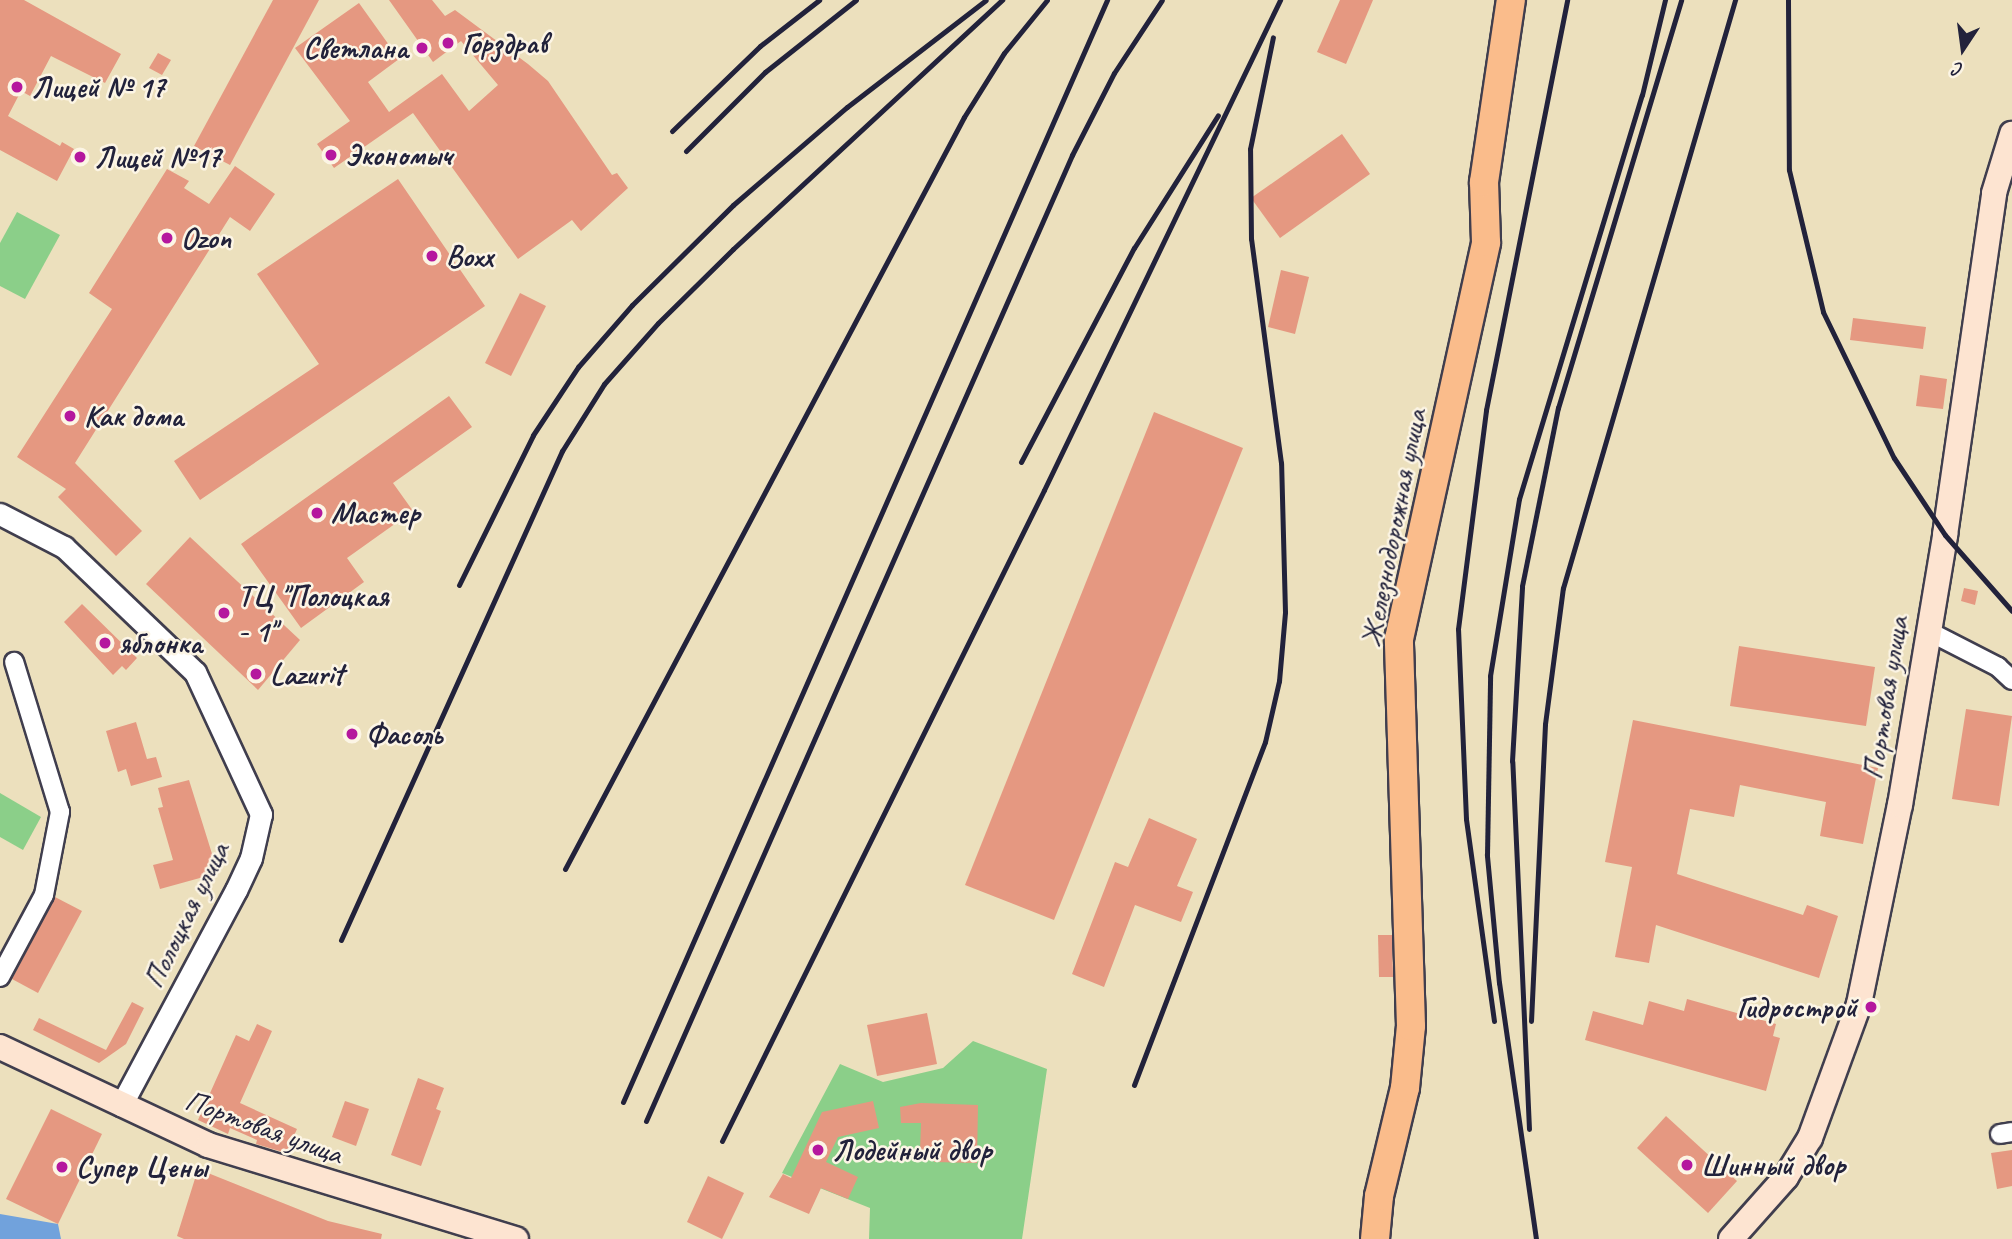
<!DOCTYPE html>
<meta charset="utf-8">
<style>
body{margin:0}
#map{position:relative;width:2012px;height:1239px;overflow:hidden;background:#ece0bd;font-family:Caveat,sans-serif}
div>[style]{position:absolute}
.green>*{inset:0;background:#8bcf89}
.water>*{inset:0;background:#71a2dc}
.building>*{inset:0;background:#e59881}
.roads{filter:drop-shadow(2px 0 #403e4e) drop-shadow(-2px 0 #403e4e) drop-shadow(0 2px #403e4e) drop-shadow(0 -2px #403e4e)}
.minor>*{height:18px;margin:-9px;padding:0 9px;transform-origin:9px;border-radius:9px;background:#fff}
.tertiary>*{height:21px;margin:-10.5px;padding:0 10.5px;transform-origin:10.5px;border-radius:10.5px;background:#fff}
.secondary>*{height:24px;margin:-12px;padding:0 12px;transform-origin:12px;border-radius:12px;background:#fde4d1}
.primary>*{height:28px;margin:-14px;padding:0 14px;transform-origin:14px;border-radius:14px;background:#fabc8b}
.rail>*{height:5px;margin:-2.5px;padding:0 2.5px;transform-origin:2.5px;border-radius:2.5px;background:#22223b}
.dots>*{width:19px;height:19px;translate:-50% -50%;box-sizing:border-box;border:4px solid #fcf5e5;border-radius:50%}
span{translate:-50% -50%;white-space:nowrap;text-align:center;line-height:1.15;-webkit-text-stroke:5px #fcf5e5;paint-order:stroke}
.poi-label{font-size:30px;color:#22223b;font-weight:700}
.left{translate:0 -50%;text-align:left}
.right{translate:-100% -50%;text-align:right}
.street-label{font-size:30px;color:#22223b}
.north{position:absolute;left:1928px;top:14px;width:70px;height:70px;-webkit-text-stroke:5px #fcf5e5;paint-order:stroke;rotate:193deg;font-size:19px;font-weight:700;line-height:28px;text-align:center;color:#22223b}
.north::after{content:'';display:block;margin:auto;width:24px;height:32px;background:#22223b;clip-path:polygon(50% 0,100% 100%,50% 72%,0 100%)}
</style>
<div id="map">
<div class="green">
<i style="clip-path:polygon(17px 212px,60px 235px,25px 299px,0 286px,0 243px)"></i>
<i style="clip-path:polygon(0 793px,41px 817px,23px 850px,0 837px)"></i>
<i style="clip-path:polygon(973px 1041px,1047px 1069px,1022px 1239px,869px 1239px,870px 1208px,782px 1173px,840px 1064px,883px 1082px,943px 1068px)"></i>
</div>
<div class="water">
<i style="clip-path:polygon(0 1214px,58px 1224px,61px 1239px,0 1239px)"></i>
</div>
<div class="building">
<i style="clip-path:polygon(0 0,24px 0,121px 54px,105px 83px,51px 56px,30px 96px,21px 91px,8px 116px,60px 146px,62px 142px,74px 149px,57px 181px,0 150px)"></i>
<i style="clip-path:polygon(273px 0,319px 0,230px 165px,194px 146px)"></i>
<i style="clip-path:polygon(389px 0,432px 0,445px 16px,455px 10px,528px 64px,548px 81px,612px 175px,617px 173px,628px 188px,581px 231px,572px 220px,518px 259px,413px 113px,334px 168px,317px 144px,350px 121px,295px 48px,359px 3px,399px 59px,368px 82px,389px 112px,442px 74px,469px 111px,498px 85px,461px 41px,433px 62px)"></i>
<i style="clip-path:polygon(1340px 0,1373px 0,1346px 64px,1317px 52px)"></i>
<i style="clip-path:polygon(158px 53px,171px 60px,162px 75px,149px 68px)"></i>
<i style="clip-path:polygon(1342px 134px,1370px 174px,1280px 238px,1251px 198px)"></i>
<i style="clip-path:polygon(235px 166px,275px 194px,250px 231px,230px 217px,75px 463px,142px 531px,116px 556px,58px 497px,66px 489px,17px 457px,112px 309px,89px 293px,167px 169px,189px 181px,184px 188px,209px 204px)"></i>
<i style="clip-path:polygon(398px 179px,485px 306px,200px 500px,174px 461px,319px 364px,257px 274px)"></i>
<i style="clip-path:polygon(1281px 270px,1309px 277px,1295px 334px,1268px 327px)"></i>
<i style="clip-path:polygon(520px 293px,546px 306px,511px 376px,485px 363px)"></i>
<i style="clip-path:polygon(1853px 318px,1926px 327px,1923px 349px,1850px 340px)"></i>
<i style="clip-path:polygon(1920px 375px,1947px 379px,1943px 409px,1916px 406px)"></i>
<i style="clip-path:polygon(449px 396px,472px 427px,393px 483px,413px 511px,347px 558px,364px 582px,301px 628px,241px 544px)"></i>
<i style="clip-path:polygon(1154px 412px,1243px 448px,1054px 920px,965px 885px)"></i>
<i style="clip-path:polygon(190px 537px,300px 640px,258px 690px,146px 584px)"></i>
<i style="clip-path:polygon(1964px 588px,1978px 591px,1975px 605px,1961px 601px)"></i>
<i style="clip-path:polygon(82px 604px,137px 658px,126px 670px,122px 666px,113px 675px,64px 622px)"></i>
<i style="clip-path:polygon(1739px 646px,1875px 667px,1866px 726px,1730px 706px)"></i>
<i style="clip-path:polygon(1966px 709px,2012px 716px,1999px 806px,1952px 799px)"></i>
<i style="clip-path:polygon(1633px 720px,1878px 768px,1863px 844px,1820px 836px,1826px 802px,1740px 785px,1734px 817px,1690px 809px,1677px 874px,1803px 915px,1807px 905px,1838px 916px,1819px 978px,1656px 925px,1649px 963px,1615px 957px,1632px 867px,1605px 862px)"></i>
<i style="clip-path:polygon(136px 722px,147px 759px,156px 757px,162px 777px,131px 786px,126px 769px,118px 772px,106px 731px)"></i>
<i style="clip-path:polygon(189px 780px,218px 873px,160px 889px,153px 865px,173px 860px,158px 808px,163px 807px,158px 788px)"></i>
<i style="clip-path:polygon(1149px 818px,1197px 839px,1177px 886px,1193px 892px,1181px 922px,1135px 905px,1104px 987px,1072px 974px,1115px 862px,1128px 867px)"></i>
<i style="clip-path:polygon(55px 897px,82px 911px,38px 993px,12px 979px)"></i>
<i style="clip-path:polygon(1378px 935px,1392px 935px,1393px 977px,1379px 977px)"></i>
<i style="clip-path:polygon(1687px 999px,1776px 1024px,1773px 1036px,1780px 1038px,1766px 1091px,1585px 1040px,1593px 1011px,1643px 1025px,1649px 1001px,1684px 1011px)"></i>
<i style="clip-path:polygon(132px 1002px,144px 1008px,126px 1044px,99px 1063px,33px 1030px,39px 1018px,106px 1050px)"></i>
<i style="clip-path:polygon(927px 1013px,937px 1064px,877px 1076px,867px 1025px)"></i>
<i style="clip-path:polygon(257px 1024px,272px 1031px,240px 1103px,297px 1129px,286px 1153px,256px 1144px,257px 1140px,230px 1128px,228px 1134px,198px 1120px,236px 1035px,249px 1041px)"></i>
<i style="clip-path:polygon(418px 1078px,444px 1088px,436px 1109px,441px 1111px,421px 1166px,391px 1155px)"></i>
<i style="clip-path:polygon(345px 1101px,369px 1109px,356px 1146px,332px 1137px)"></i>
<i style="clip-path:polygon(873px 1101px,879px 1128px,838px 1137px,826px 1162px,858px 1177px,848px 1199px,821px 1188px,809px 1214px,769px 1197px,783px 1174px,791px 1178px,822px 1112px)"></i>
<i style="clip-path:polygon(921px 1103px,978px 1105px,977px 1163px,934px 1162px,934px 1151px,920px 1150px,921px 1123px,901px 1123px,900px 1107px)"></i>
<i style="clip-path:polygon(51px 1109px,102px 1134px,58px 1224px,6px 1199px)"></i>
<i style="clip-path:polygon(1666px 1116px,1737px 1181px,1708px 1213px,1637px 1148px)"></i>
<i style="clip-path:polygon(2012px 1150px,2012px 1186px,1997px 1189px,1991px 1153px)"></i>
<i style="clip-path:polygon(198px 1169px,328px 1221px,382px 1234px,381px 1239px,184px 1239px,177px 1236px)"></i>
<i style="clip-path:polygon(708px 1176px,744px 1193px,722px 1239px,687px 1222px)"></i>
</div>
<div class="roads">
<div class="minor">
<i style="left:1928px;top:631px;width:79px;rotate:27.2deg"></i>
<i style="left:1998px;top:667px;width:19px;rotate:43deg"></i>
<i style="left:0;top:977px;width:93px;rotate:-61.8deg"></i>
<i style="left:44px;top:895px;width:85px;rotate:-79.1deg"></i>
<i style="left:60px;top:812px;width:157px;rotate:-107deg"></i>
<i style="left:2000px;top:1134px;width:12px;rotate:-9deg"></i>
</div>
<div class="tertiary">
<i style="left:0;top:514px;width:72px;rotate:27.3deg"></i>
<i style="left:64px;top:547px;width:181px;rotate:43.7deg"></i>
<i style="left:195px;top:672px;width:157px;rotate:65.1deg"></i>
<i style="left:261px;top:814px;width:45px;rotate:102.8deg"></i>
<i style="left:251px;top:858px;width:35px;rotate:115deg"></i>
<i style="left:236px;top:890px;width:244px;rotate:118.1deg"></i>
</div>
<div class="secondary">
<i style="left:0;top:1047px;width:230px;rotate:25.2deg"></i>
<i style="left:208px;top:1145px;width:322px;rotate:17deg"></i>
<i style="left:1731px;top:1239px;width:83px;rotate:-48.4deg"></i>
<i style="left:1786px;top:1177px;width:46px;rotate:-58.4deg"></i>
<i style="left:1810px;top:1138px;width:143px;rotate:-69.9deg"></i>
<i style="left:1859px;top:1004px;width:203px;rotate:-78.4deg"></i>
<i style="left:1900px;top:805px;width:274px;rotate:-80.5deg"></i>
<i style="left:1945px;top:535px;width:345px;rotate:-81.8deg"></i>
<i style="left:1994px;top:193px;width:62px;rotate:-73deg"></i>
</div>
<div class="primary">
<i style="left:1375px;top:1239px;width:43px;rotate:-84.7deg"></i>
<i style="left:1379px;top:1196px;width:111px;rotate:-76.5deg"></i>
<i style="left:1405px;top:1088px;width:62px;rotate:-84.5deg"></i>
<i style="left:1411px;top:1026px;width:387px;rotate:-91.8deg"></i>
<i style="left:1399px;top:639px;width:406px;rotate:-77.6deg"></i>
<i style="left:1486px;top:242px;width:60px;rotate:-91.9deg"></i>
<i style="left:1484px;top:182px;width:184px;rotate:-81.6deg"></i>
</div>
</div>
<div class="rail">
<i style="left:1788px;top:0;width:170px;rotate:89.7deg"></i>
<i style="left:1789px;top:170px;width:146px;rotate:76.5deg"></i>
<i style="left:1823px;top:312px;width:162px;rotate:64.1deg"></i>
<i style="left:1894px;top:458px;width:92px;rotate:56.5deg"></i>
<i style="left:1945px;top:535px;width:101px;rotate:48.6deg"></i>
<i style="left:672px;top:131px;width:122px;rotate:-44deg"></i>
<i style="left:760px;top:46px;width:75px;rotate:-37.9deg"></i>
<i style="left:686px;top:151px;width:112px;rotate:-45deg"></i>
<i style="left:765px;top:72px;width:116px;rotate:-38.4deg"></i>
<i style="left:1021px;top:462px;width:242px;rotate:-62.2deg"></i>
<i style="left:1134px;top:248px;width:157px;rotate:-57.7deg"></i>
<i style="left:459px;top:585px;width:167px;rotate:-63.7deg"></i>
<i style="left:533px;top:435px;width:82px;rotate:-56.5deg"></i>
<i style="left:578px;top:367px;width:82px;rotate:-48.9deg"></i>
<i style="left:632px;top:305px;width:142px;rotate:-44.7deg"></i>
<i style="left:733px;top:205px;width:150px;rotate:-40.7deg"></i>
<i style="left:847px;top:107px;width:175px;rotate:-37.6deg"></i>
<i style="left:565px;top:869px;width:851px;rotate:-62.05deg"></i>
<i style="left:964px;top:117px;width:75px;rotate:-58deg"></i>
<i style="left:1004px;top:53px;width:68px;rotate:-50.9deg"></i>
<i style="left:341px;top:940px;width:537px;rotate:-65.68deg"></i>
<i style="left:562px;top:451px;width:79px;rotate:-57.9deg"></i>
<i style="left:604px;top:384px;width:81px;rotate:-48.5deg"></i>
<i style="left:658px;top:323px;width:105px;rotate:-44.6deg"></i>
<i style="left:733px;top:249px;width:367px;rotate:-42.8deg"></i>
<i style="left:1494px;top:1021px;width:204px;rotate:-97.9deg"></i>
<i style="left:1466px;top:819px;width:190px;rotate:-92.4deg"></i>
<i style="left:1458px;top:629px;width:221px;rotate:-82.7deg"></i>
<i style="left:1486px;top:410px;width:418px;rotate:-78.8deg"></i>
<i style="left:1531px;top:1021px;width:297px;rotate:-87.3deg"></i>
<i style="left:1545px;top:724px;width:137px;rotate:-82.5deg"></i>
<i style="left:1563px;top:588px;width:613px;rotate:-73.69deg"></i>
<i style="left:1134px;top:1085px;width:367px;rotate:-69.1deg"></i>
<i style="left:1265px;top:742px;width:63px;rotate:-77.1deg"></i>
<i style="left:1279px;top:681px;width:69px;rotate:-85deg"></i>
<i style="left:1285px;top:612px;width:149px;rotate:-91.5deg"></i>
<i style="left:1281px;top:463px;width:226px;rotate:-97.6deg"></i>
<i style="left:1251px;top:239px;width:90px;rotate:-90.6deg"></i>
<i style="left:1250px;top:149px;width:114px;rotate:-78.4deg"></i>
<i style="left:623px;top:1102px;width:1204px;rotate:-66.29deg"></i>
<i style="left:646px;top:1121px;width:1056px;rotate:-66.2deg"></i>
<i style="left:1072px;top:155px;width:92px;rotate:-62.9deg"></i>
<i style="left:1114px;top:73px;width:87px;rotate:-56.7deg"></i>
<i style="left:1529px;top:1129px;width:368px;rotate:-92.6deg"></i>
<i style="left:1512px;top:761px;width:175px;rotate:-86.7deg"></i>
<i style="left:1522px;top:586px;width:182px;rotate:-78.6deg"></i>
<i style="left:1558px;top:408px;width:426px;rotate:-73.2deg"></i>
<i style="left:722px;top:1141px;width:726px;rotate:-63.68deg"></i>
<i style="left:1044px;top:490px;width:544px;rotate:-64.28deg"></i>
<i style="left:1536px;top:1239px;width:259px;rotate:-98.2deg"></i>
<i style="left:1499px;top:983px;width:129px;rotate:-95.4deg"></i>
<i style="left:1487px;top:855px;width:179px;rotate:-89deg"></i>
<i style="left:1490px;top:676px;width:179px;rotate:-80.7deg"></i>
<i style="left:1519px;top:499px;width:422px;rotate:-73.1deg"></i>
<i style="left:1642px;top:95px;width:98px;rotate:-76.4deg"></i>
</div>
<div class="dots">
<i style="left:448px;top:43px;background:#b5179e"></i>
<i style="left:422px;top:48px;background:#b5179e"></i>
<i style="left:17px;top:87px;background:#b5179e"></i>
<i style="left:331px;top:155px;background:#b5179e"></i>
<i style="left:80px;top:157px;background:#b5179e"></i>
<i style="left:167px;top:238px;background:#b5179e"></i>
<i style="left:432px;top:256px;background:#b5179e"></i>
<i style="left:70px;top:416px;background:#b5179e"></i>
<i style="left:317px;top:513px;background:#b5179e"></i>
<i style="left:224px;top:613px;background:#b5179e"></i>
<i style="left:105px;top:643px;background:#b5179e"></i>
<i style="left:256px;top:674px;background:#b5179e"></i>
<i style="left:352px;top:734px;background:#b5179e"></i>
<i style="left:1871px;top:1007px;background:#b5179e"></i>
<i style="left:818px;top:1150px;background:#b5179e"></i>
<i style="left:1687px;top:1165px;background:#b5179e"></i>
<i style="left:62px;top:1167px;background:#b5179e"></i>
</div>
<div class="poi-label">
<span class="left" style="left:462px;top:43px">Горздрав</span>
<span class="right" style="left:408px;top:48px">Светлана</span>
<span class="left" style="left:31px;top:87px">Лицей № 17</span>
<span class="left" style="left:345px;top:155px">Экономыч</span>
<span class="left" style="left:94px;top:157px">Лицей №17</span>
<span class="left" style="left:181px;top:238px">Ozon</span>
<span class="left" style="left:446px;top:256px">Boxx</span>
<span class="left" style="left:84px;top:416px">Как дома</span>
<span class="left" style="left:331px;top:513px">Мастер</span>
<span class="left" style="left:238px;top:613px">ТЦ "Полоцкая<br>- 1"</span>
<span class="left" style="left:119px;top:643px">яблонка</span>
<span class="left" style="left:270px;top:674px">Lazurit</span>
<span class="left" style="left:366px;top:734px">Фасоль</span>
<span class="right" style="left:1857px;top:1007px">Гидрострой</span>
<span class="left" style="left:832px;top:1150px">Лодейный двор</span>
<span class="left" style="left:1701px;top:1165px">Шинный двор</span>
<span class="left" style="left:76px;top:1167px">Супер Цены</span>
</div>
<div class="street-label">
<span style="left:1393px;top:528px;rotate:-79deg">Железнодорожная улица</span>
<span style="left:1885px;top:698px;rotate:-81deg">Портовая улица</span>
<span style="left:186px;top:915px;rotate:-64deg">Полоцкая улица</span>
<span style="left:264px;top:1127px;rotate:20deg">Портовая улица</span>
</div>
<div class="north">С</div>
</div>
